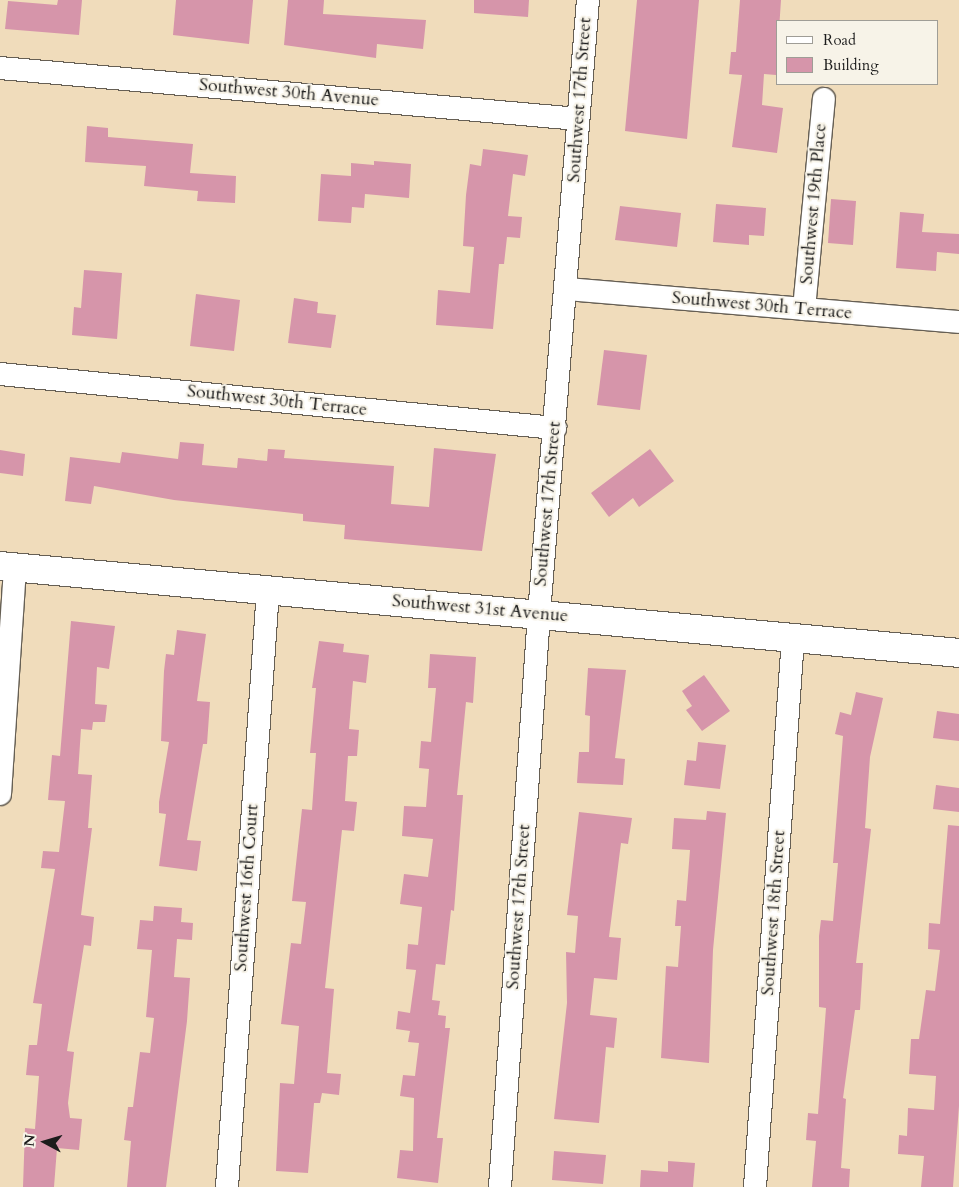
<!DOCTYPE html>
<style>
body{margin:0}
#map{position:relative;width:959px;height:1187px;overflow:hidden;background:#f0dcbb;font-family:Cardo,serif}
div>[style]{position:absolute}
.building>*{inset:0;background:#d695aa}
.roads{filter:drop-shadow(1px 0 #665f54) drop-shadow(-1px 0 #665f54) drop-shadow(0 1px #665f54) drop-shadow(0 -1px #665f54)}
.minor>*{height:22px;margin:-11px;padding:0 11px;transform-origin:11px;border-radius:11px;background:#fff}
.tertiary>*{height:28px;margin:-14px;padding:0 14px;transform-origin:14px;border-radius:14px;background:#fff}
span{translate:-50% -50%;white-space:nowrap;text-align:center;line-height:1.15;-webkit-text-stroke:4px #f7f3e8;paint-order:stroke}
.street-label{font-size:18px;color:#1c1c1c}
.legend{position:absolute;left:776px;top:20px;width:162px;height:65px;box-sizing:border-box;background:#f7f3e8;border:1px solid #9f9d96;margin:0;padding:6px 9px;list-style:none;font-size:15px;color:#1c1c1c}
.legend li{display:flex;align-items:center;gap:10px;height:25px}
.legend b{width:25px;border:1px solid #9f9d96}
.north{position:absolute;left:20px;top:1117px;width:50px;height:50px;-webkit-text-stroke:4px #f7f3e8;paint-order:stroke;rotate:276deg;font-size:14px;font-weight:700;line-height:20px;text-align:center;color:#1c1c1c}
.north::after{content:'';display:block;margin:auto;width:18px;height:22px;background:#1c1c1c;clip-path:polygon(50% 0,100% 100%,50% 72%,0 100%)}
</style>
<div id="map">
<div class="building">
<i style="clip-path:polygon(58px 0,82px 0,79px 35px,5px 29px,8px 1px,57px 5px)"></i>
<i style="clip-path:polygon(176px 0,253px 0,249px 44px,173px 35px)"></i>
<i style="clip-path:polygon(288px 0,324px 0,323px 14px,426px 20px,423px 49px,377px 44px,376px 58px,284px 45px)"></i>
<i style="clip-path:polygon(474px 0,529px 0,528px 17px,474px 13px)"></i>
<i style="clip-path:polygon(637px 0,699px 0,687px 139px,625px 131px)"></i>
<i style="clip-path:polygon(740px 0,781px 0,776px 75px,764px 74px,762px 105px,783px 108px,777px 153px,732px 147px,742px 75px,729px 74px,731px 52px,736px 52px)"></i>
<i style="clip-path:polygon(87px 126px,108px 128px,108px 137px,193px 144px,190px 173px,236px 176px,235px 203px,197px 201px,198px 191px,144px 186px,146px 166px,85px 162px)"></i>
<i style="clip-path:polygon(483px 149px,528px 155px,525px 176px,513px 174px,508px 216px,522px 217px,520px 238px,507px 237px,504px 264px,499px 264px,493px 329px,436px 325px,438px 290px,470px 293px,474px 247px,463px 246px,466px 195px,470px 164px,481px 166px)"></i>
<i style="clip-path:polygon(374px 161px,411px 164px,409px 198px,365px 194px,364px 208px,352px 207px,351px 223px,318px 221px,321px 174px,351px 176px,351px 163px,374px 165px)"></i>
<i style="clip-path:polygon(831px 199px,856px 201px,853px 245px,828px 243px)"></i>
<i style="clip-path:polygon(716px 204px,766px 208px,764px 236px,749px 235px,749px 245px,713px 242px)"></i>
<i style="clip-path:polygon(620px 206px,681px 213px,677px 247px,615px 240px)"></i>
<i style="clip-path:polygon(900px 212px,924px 214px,922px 232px,959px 234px,959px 254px,937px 252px,936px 271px,896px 268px)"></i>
<i style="clip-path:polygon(84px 270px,122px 273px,117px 339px,72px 335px,74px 307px,81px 308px)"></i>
<i style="clip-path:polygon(196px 294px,240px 300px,234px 351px,190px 346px)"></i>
<i style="clip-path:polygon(294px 298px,318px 302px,317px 313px,336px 315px,331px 348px,288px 343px)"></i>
<i style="clip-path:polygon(604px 350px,647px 355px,640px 410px,597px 405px)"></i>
<i style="clip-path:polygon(180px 442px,204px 444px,202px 465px,237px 468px,238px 458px,267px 461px,268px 449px,285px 450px,284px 458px,394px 466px,391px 504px,429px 507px,434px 448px,496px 454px,482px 551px,344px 539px,345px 525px,303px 521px,303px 514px,174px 500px,94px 486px,91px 504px,65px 501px,70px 457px,120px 463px,122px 452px,178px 459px)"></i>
<i style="clip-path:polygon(650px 449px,674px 481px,639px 507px,633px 498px,609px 517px,591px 493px)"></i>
<i style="clip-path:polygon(0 450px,25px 454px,23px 476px,0 473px)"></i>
<i style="clip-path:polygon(71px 621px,115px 626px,109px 669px,97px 667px,95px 704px,107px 705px,105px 722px,93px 722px,92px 730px,81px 729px,78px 774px,92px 775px,88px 828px,92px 828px,81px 915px,94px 917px,91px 946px,84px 945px,67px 1051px,74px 1052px,68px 1103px,70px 1118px,82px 1119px,79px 1150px,57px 1148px,54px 1187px,23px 1187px,25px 1128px,35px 1129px,39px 1076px,26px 1075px,29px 1045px,37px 1045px,42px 1004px,33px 1003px,55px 869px,41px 868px,43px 851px,59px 852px,65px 801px,48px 800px,52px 755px,60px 756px)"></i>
<i style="clip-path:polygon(177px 630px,206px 634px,197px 701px,210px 702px,207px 744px,203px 744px,187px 840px,201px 841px,197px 871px,159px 866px,166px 814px,159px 813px,159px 802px,169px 742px,161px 741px,164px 671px,166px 654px,174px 655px)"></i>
<i style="clip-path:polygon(319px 641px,344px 644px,343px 652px,369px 655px,366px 683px,353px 681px,349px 729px,359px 730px,357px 756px,348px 756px,345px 801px,357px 802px,354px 831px,342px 830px,325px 988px,334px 989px,327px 1073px,341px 1074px,339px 1095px,322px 1093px,320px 1103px,314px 1103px,308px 1173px,276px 1171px,280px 1083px,294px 1084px,299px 1026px,281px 1024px,291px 943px,301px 944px,306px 902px,292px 901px,302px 809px,312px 810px,316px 753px,310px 753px,316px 688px,312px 688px)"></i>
<i style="clip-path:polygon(430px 654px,476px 657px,473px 703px,466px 702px,457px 795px,463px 795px,454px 911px,451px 910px,445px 965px,436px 964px,432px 1000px,440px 1001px,438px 1015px,446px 1016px,445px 1028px,450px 1028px,437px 1138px,443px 1138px,438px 1183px,397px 1178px,400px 1150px,413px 1151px,414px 1098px,400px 1096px,403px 1075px,415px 1076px,419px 1043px,408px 1042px,410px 1031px,396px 1029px,398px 1011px,410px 1013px,416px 970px,406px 969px,408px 944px,418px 945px,422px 907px,400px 904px,404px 874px,428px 877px,433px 839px,402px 836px,404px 806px,426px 807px,429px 769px,419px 768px,421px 741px,431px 742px,436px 688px,428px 688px)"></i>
<i style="clip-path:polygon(588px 668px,626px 670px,615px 758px,625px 759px,623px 785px,577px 783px,579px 752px,589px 752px,590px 716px,585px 715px)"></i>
<i style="clip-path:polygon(704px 675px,730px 711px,702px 731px,686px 710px,692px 706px,682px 691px)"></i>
<i style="clip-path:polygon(856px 692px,883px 698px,870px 757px,865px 828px,871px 829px,856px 963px,863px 963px,860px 1010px,855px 1010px,843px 1098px,846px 1099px,841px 1168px,850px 1169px,849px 1187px,812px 1187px,816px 1141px,806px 1140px,808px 1113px,818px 1114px,826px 1008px,819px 1007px,819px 936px,821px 920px,833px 921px,838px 863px,833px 863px,843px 736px,835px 734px,840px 712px,851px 715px)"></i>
<i style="clip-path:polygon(937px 711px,959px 714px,959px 741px,933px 738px)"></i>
<i style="clip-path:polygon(698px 742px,726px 745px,720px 789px,684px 785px,687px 760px,696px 761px)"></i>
<i style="clip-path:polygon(936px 785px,959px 788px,959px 812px,933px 809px)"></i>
<i style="clip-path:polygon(707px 811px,726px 813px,713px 950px,709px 1063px,661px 1058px,666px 966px,678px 967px,681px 926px,675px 926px,677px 900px,686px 901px,690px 850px,672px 849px,674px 818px,706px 820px)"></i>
<i style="clip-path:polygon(579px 812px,632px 818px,628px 844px,621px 843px,609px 937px,621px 938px,617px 980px,594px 978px,590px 1015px,617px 1018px,614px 1048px,606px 1047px,599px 1123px,554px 1119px,567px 1003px,566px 952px,575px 953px,578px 916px,567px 915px)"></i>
<i style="clip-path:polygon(948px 825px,959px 826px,959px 1106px,953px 1187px,921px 1187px,924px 1156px,898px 1154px,899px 1135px,907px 1136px,908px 1108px,934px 1110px,936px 1076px,909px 1074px,911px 1039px,919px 1039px,926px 990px,935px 991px,940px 950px,928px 949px,929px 923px,940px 924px)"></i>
<i style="clip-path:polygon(154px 906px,182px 908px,181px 922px,193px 923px,192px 940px,177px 939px,174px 977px,190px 978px,187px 1021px,166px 1187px,127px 1187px,131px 1141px,124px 1140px,128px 1107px,133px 1107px,140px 1052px,150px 1053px,154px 1018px,146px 1017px,152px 950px,137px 949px,140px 920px,153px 921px)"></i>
<i style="clip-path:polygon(554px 1151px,606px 1155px,603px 1184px,552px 1180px)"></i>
<i style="clip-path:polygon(668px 1161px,695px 1163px,693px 1187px,640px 1187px,641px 1170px,668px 1172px)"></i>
</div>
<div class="roads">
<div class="minor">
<i style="left:0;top:68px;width:580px;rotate:5.04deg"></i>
<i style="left:566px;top:289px;width:394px;rotate:4.8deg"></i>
<i style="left:804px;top:309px;width:211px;rotate:-84.6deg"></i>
<i style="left:0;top:374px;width:558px;rotate:5.56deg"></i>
<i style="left:0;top:794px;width:227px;rotate:-86.2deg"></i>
<i style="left:227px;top:1187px;width:598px;rotate:-86.07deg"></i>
<i style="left:500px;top:1187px;width:574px;rotate:-86.11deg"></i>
<i style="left:539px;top:614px;width:616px;rotate:-85.44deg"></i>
<i style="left:755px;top:1187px;width:550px;rotate:-86.04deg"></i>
</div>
<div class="tertiary">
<i style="left:0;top:566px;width:963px;rotate:5.18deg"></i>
</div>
</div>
<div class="street-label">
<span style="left:289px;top:93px;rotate:5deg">Southwest 30th Avenue</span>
<span style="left:580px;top:100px;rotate:-86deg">Southwest 17th Street</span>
<span style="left:814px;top:204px;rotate:-85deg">Southwest 19th Place</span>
<span style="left:762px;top:306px;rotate:5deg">Southwest 30th Terrace</span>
<span style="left:277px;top:401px;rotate:6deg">Southwest 30th Terrace</span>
<span style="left:548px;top:504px;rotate:-85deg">Southwest 17th Street</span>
<span style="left:480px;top:609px;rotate:5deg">Southwest 31st Avenue</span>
<span style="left:247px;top:888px;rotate:-86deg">Southwest 16th Court</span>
<span style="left:519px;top:907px;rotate:-86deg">Southwest 17th Street</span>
<span style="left:774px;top:913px;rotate:-86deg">Southwest 18th Street</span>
</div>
<ul class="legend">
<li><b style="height:6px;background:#fff"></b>Road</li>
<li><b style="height:14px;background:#d695aa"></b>Building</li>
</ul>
<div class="north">N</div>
</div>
